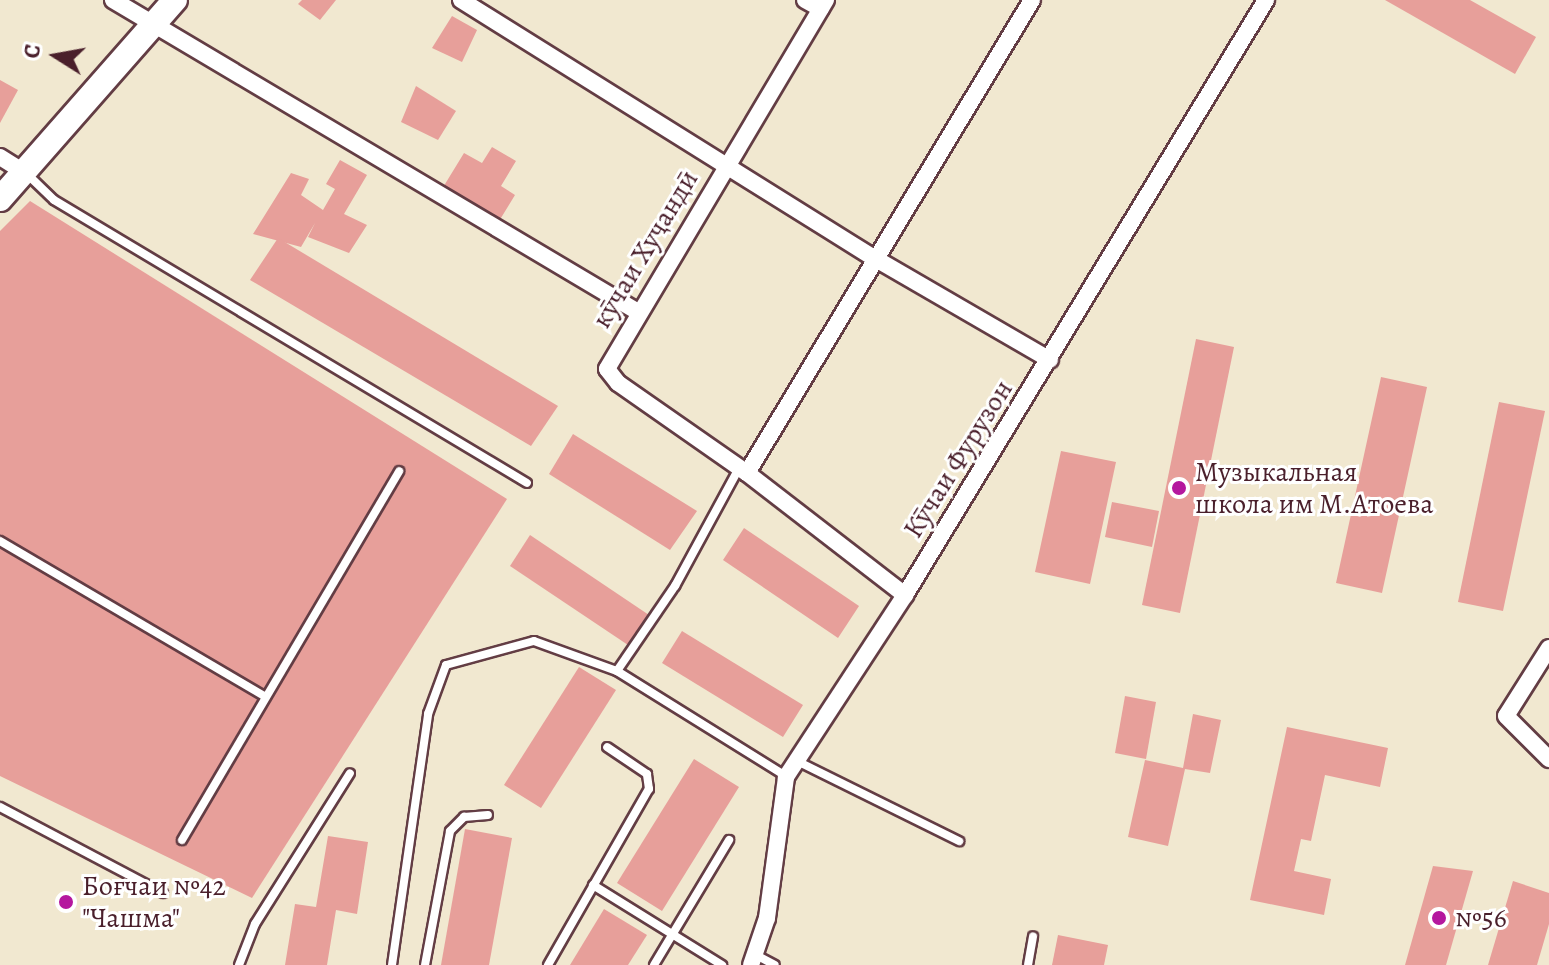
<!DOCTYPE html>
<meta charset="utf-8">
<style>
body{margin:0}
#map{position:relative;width:1549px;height:965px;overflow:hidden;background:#f1e8d0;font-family:Alegreya,serif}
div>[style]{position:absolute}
.building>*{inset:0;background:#e79f9a}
.roads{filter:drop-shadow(2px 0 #633d44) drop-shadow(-2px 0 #633d44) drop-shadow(0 2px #633d44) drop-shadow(0 -2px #633d44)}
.lane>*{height:8px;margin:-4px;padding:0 4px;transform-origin:4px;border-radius:4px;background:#fff}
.street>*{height:16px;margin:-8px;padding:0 8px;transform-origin:8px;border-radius:8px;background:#fff}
.secondary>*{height:24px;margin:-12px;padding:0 12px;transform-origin:12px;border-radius:12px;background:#fff}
.dots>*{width:22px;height:22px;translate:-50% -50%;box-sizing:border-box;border:4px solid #fff;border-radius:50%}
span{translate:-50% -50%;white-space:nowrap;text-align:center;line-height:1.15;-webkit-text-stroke:6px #fff;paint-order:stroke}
.street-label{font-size:28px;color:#4a1f2b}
.poi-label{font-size:28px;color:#4a1f2b}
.left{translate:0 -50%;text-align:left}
.north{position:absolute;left:16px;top:16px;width:80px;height:80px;-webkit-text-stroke:6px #fff;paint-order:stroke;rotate:281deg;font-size:22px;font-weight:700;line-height:32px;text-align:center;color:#4a1f2b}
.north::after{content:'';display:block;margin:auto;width:28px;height:36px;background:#4a1f2b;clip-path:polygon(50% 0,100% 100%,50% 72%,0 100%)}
</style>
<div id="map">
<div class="building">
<i style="clip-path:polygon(302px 0,336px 0,320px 20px,298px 4px)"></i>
<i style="clip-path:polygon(1385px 0,1470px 0,1536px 37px,1515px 74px)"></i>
<i style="clip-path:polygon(452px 16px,477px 30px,462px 62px,432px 48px)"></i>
<i style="clip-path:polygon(0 80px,18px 90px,0 123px)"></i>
<i style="clip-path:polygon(416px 86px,456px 111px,438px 140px,401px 122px)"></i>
<i style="clip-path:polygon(492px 147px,516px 161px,501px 186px,515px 195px,496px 226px,442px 189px,464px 153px,482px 163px)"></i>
<i style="clip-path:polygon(340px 160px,367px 175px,344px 214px,367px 225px,349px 253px,308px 237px,315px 223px,301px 247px,253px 234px,291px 173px,309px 179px,301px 195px,323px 210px,335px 189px,326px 184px)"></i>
<i style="clip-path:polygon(30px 201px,507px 499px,252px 898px,0 776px,0 231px)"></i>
<i style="clip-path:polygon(278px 238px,558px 406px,531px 446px,250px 280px)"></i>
<i style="clip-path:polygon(1196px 339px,1234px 347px,1180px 613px,1142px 605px)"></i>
<i style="clip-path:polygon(1381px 377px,1427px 387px,1382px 593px,1336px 583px)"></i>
<i style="clip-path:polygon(1499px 402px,1545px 411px,1503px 611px,1458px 602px)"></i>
<i style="clip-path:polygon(573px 434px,697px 511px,670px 550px,549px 474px)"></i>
<i style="clip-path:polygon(1061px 451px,1116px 462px,1090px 584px,1035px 572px)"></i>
<i style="clip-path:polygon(1112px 502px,1159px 511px,1152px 547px,1105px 537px)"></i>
<i style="clip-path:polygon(744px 528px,859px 606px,838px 638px,723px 560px)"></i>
<i style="clip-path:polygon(530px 535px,649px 615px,628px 645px,510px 566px)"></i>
<i style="clip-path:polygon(682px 631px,803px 705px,783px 737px,662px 663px)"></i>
<i style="clip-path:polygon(579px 667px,616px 690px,541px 808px,504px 785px)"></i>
<i style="clip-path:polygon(1125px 696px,1156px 702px,1146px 759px,1115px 753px)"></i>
<i style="clip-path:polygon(1193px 714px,1221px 720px,1210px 773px,1185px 769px,1168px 846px,1128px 837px,1145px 760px,1183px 768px)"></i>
<i style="clip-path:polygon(1287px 727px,1388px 748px,1380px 787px,1325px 775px,1311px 841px,1301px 839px,1294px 871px,1331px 879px,1324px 915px,1250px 900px)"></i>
<i style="clip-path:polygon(694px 759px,739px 787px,662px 911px,617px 883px)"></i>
<i style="clip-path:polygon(465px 829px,512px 838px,489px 965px,441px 965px)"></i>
<i style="clip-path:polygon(328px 836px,368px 842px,357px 914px,336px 910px,327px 965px,285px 965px,295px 904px,316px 907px)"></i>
<i style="clip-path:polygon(1433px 866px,1473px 871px,1446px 965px,1405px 965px)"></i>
<i style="clip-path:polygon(1513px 881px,1549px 893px,1549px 924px,1537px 965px,1488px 965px)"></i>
<i style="clip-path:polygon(604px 909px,647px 935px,628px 965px,570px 965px)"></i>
<i style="clip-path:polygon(1058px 935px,1108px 945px,1104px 965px,1052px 965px)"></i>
</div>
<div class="roads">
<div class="lane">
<i style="left:27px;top:174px;width:37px;rotate:44deg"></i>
<i style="left:54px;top:200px;width:551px;rotate:30.89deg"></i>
<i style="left:0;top:541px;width:305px;rotate:30.4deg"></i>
<i style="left:617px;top:671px;width:103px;rotate:-55.7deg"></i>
<i style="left:675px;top:586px;width:134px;rotate:-61.5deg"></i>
<i style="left:797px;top:761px;width:181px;rotate:26.3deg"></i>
<i style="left:0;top:807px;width:184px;rotate:27.8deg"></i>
<i style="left:182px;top:840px;width:428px;rotate:-59.5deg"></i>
<i style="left:593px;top:885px;width:152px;rotate:31.8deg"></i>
<i style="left:756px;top:955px;width:21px;rotate:28deg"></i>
<i style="left:239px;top:965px;width:44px;rotate:-68.7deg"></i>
<i style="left:255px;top:924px;width:178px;rotate:-57.8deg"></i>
<i style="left:392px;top:965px;width:254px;rotate:-81.8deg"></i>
<i style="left:428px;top:714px;width:52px;rotate:-69.8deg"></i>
<i style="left:446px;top:665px;width:91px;rotate:-15.3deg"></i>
<i style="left:534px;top:641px;width:88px;rotate:19.9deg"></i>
<i style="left:617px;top:671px;width:199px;rotate:31.9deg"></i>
<i style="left:425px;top:965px;width:136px;rotate:-79.4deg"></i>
<i style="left:450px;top:831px;width:20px;rotate:-45deg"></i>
<i style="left:464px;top:817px;width:24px;rotate:-5deg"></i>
<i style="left:548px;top:965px;width:203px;rotate:-60.2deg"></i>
<i style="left:649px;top:789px;width:15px;rotate:-98deg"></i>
<i style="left:647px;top:774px;width:48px;rotate:-146deg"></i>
<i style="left:654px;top:965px;width:146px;rotate:-59deg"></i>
<i style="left:1028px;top:965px;width:29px;rotate:-80deg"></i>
</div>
<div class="street">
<i style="left:113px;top:0;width:611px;rotate:30.72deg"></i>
<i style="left:461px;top:0;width:489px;rotate:32deg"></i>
<i style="left:876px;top:259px;width:201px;rotate:30.1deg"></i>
<i style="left:805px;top:0;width:18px;rotate:29deg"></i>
<i style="left:826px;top:0;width:429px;rotate:120.7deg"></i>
<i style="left:607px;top:369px;width:18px;rotate:52deg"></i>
<i style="left:618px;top:383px;width:157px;rotate:34.9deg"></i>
<i style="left:747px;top:473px;width:200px;rotate:37.7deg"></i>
<i style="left:0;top:157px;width:31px;rotate:32deg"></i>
<i style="left:747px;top:473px;width:552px;rotate:-58.93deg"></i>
<i style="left:1549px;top:648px;width:80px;rotate:122.3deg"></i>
<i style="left:1506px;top:716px;width:61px;rotate:45deg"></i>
<i style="left:751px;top:965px;width:50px;rotate:-71.2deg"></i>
<i style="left:767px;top:918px;width:142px;rotate:-82.3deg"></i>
<i style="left:786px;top:777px;width:217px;rotate:-56.8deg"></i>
<i style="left:905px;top:595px;width:696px;rotate:-58.75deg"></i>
</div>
<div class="secondary">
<i style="left:0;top:199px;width:265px;rotate:-48.7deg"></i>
</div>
</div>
<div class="dots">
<i style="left:1179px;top:488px;background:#b5179e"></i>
<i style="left:66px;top:902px;background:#b5179e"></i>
<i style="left:1439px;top:918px;background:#b5179e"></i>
</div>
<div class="street-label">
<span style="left:645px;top:249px;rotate:-59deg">кӯчаи Хуҷандӣ</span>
<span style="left:958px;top:459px;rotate:-58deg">Кӯчаи Фурузон</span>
</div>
<div class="poi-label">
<span class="left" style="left:1195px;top:488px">Музыкальная<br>школа им М.Атоева</span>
<span class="left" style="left:82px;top:902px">Боғчаи №42<br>"Чашма"</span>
<span class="left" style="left:1455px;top:918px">№56</span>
</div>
<div class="north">С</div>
</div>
